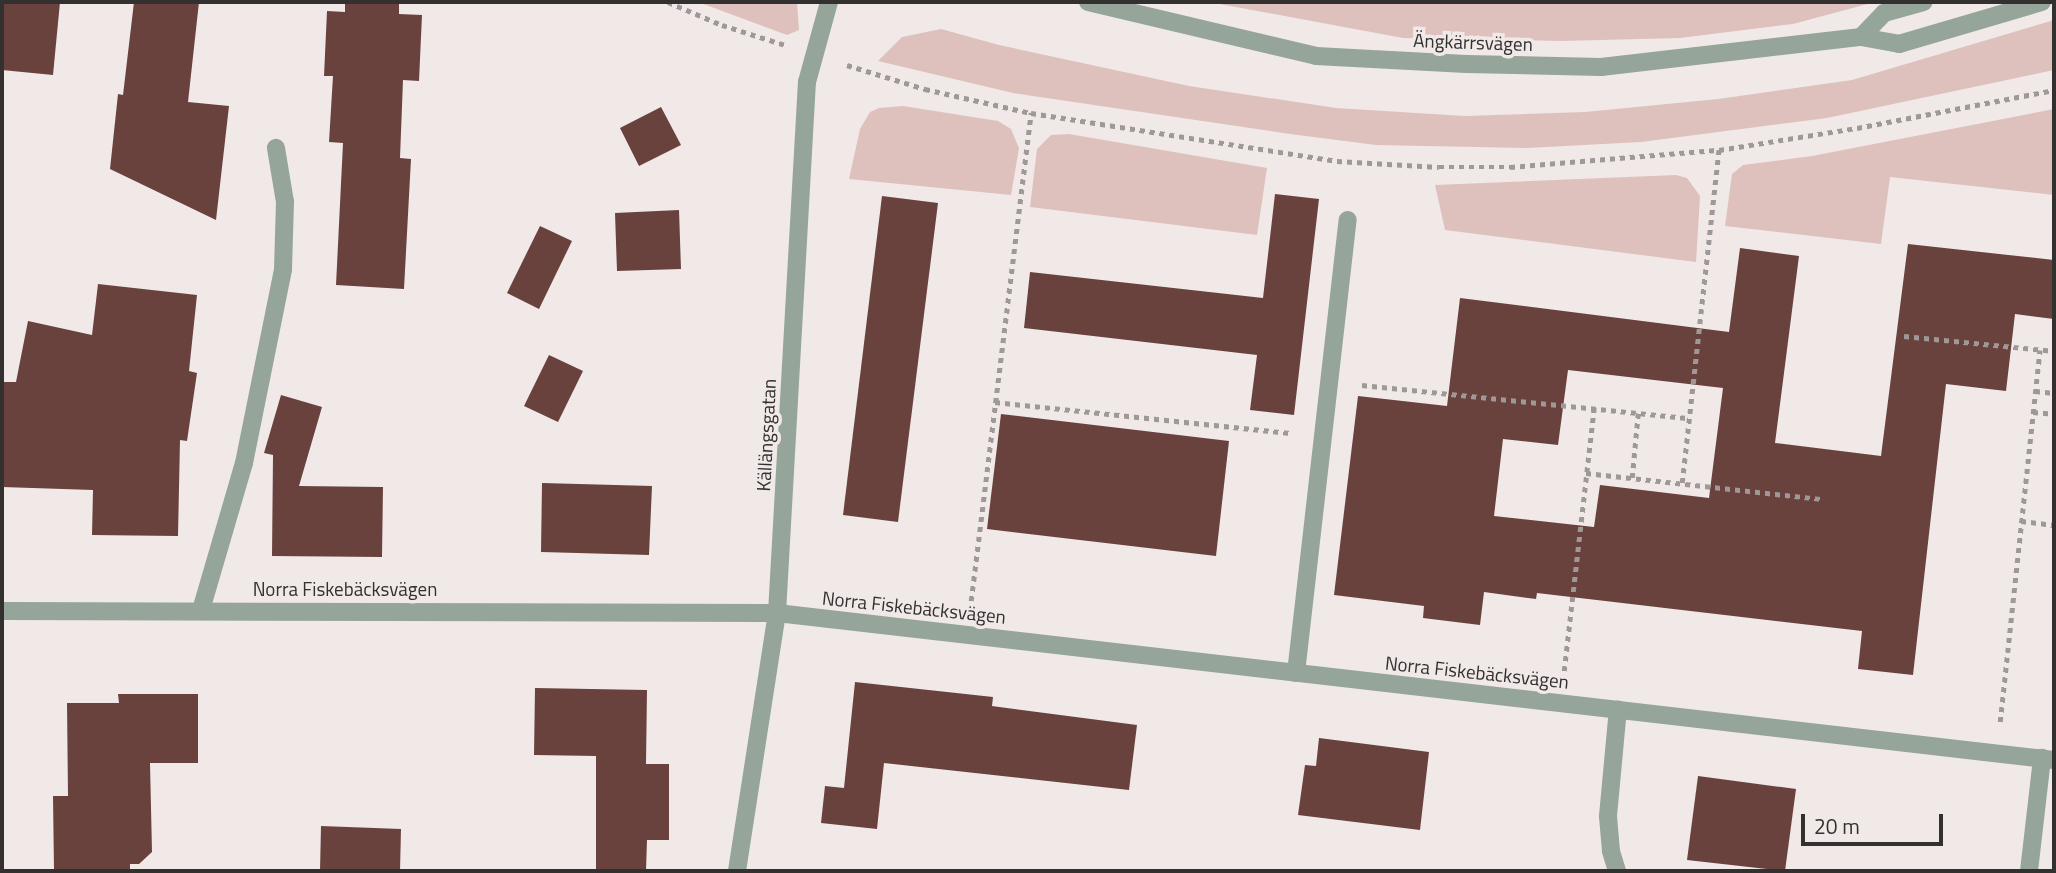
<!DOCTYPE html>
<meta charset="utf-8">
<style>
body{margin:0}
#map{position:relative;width:2056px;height:873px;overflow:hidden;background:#f0e9e8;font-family:"Titillium Web",sans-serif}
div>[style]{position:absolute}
.green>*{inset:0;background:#dec1bd}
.building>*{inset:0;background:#69423e}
.path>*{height:4.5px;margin-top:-2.25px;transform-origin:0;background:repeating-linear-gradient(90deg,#9e9898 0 5px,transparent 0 10px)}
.service>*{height:18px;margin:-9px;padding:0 9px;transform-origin:9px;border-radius:9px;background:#96a599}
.minor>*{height:18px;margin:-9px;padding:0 9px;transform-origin:9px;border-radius:9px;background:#96a599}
.tertiary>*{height:18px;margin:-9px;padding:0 9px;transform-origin:9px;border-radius:9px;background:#96a599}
span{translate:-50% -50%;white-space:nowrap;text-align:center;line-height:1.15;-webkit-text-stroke:7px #f0e9e8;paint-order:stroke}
.street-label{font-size:19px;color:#333030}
.frame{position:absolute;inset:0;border:4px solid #333030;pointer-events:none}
.scale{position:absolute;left:1801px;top:814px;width:142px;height:32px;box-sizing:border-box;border:4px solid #333030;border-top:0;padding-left:9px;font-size:21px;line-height:24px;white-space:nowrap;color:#333030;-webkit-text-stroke:5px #f0e9e8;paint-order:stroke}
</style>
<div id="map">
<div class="green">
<i style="clip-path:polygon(698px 2px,797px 2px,799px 30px,787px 35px)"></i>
<i style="clip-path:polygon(1209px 2px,1875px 2px,1793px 24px,1680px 38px,1562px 41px,1403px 38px)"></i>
<i style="clip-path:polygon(2054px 20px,2054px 70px,1827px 118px,1641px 142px,1527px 148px,1376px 145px,1290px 134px,1013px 93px,878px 61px,902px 37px,941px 29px,999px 45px,1189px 86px,1336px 108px,1465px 116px,1585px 112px,1718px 99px,1852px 80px)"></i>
<i style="clip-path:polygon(903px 106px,998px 121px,1011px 129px,1019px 148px,1011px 195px,849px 179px,860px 129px,870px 112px,879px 108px)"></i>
<i style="clip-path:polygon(2054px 109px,2054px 195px,1890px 177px,1881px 244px,1725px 226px,1732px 174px,1743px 165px,1812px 156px)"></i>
<i style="clip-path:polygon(1069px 134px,1267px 168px,1257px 235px,1030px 207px,1037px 149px,1051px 135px)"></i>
<i style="clip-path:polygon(1676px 175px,1687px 178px,1700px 196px,1696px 262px,1445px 230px,1435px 185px)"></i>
</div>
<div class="building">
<i style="clip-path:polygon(2px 2px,60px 2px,53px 75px,2px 70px)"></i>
<i style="clip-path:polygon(134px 2px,199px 2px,188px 102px,229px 106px,216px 220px,110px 169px,118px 94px,123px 95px)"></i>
<i style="clip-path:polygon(345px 2px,399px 2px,399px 14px,422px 15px,419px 81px,403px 80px,400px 158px,411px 159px,404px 289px,336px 285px,343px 143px,329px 142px,333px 76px,324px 76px,327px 11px,345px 12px)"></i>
<i style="clip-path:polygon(661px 107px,681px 145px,639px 166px,620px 128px)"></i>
<i style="clip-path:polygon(1275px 194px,1319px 199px,1294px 415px,1250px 410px,1257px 355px,1024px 328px,1030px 272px,1263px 298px)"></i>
<i style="clip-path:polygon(882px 196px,938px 203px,898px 522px,843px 515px)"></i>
<i style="clip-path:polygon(679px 210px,681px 269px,617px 271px,615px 213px)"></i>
<i style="clip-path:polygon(540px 226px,572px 241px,539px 309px,507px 293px)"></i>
<i style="clip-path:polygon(evenodd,1908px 244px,2054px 260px,2054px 319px,2015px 314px,2006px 391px,1946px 384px,1913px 675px,1858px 669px,1862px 631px,1537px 593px,1536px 599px,1484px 592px,1480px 625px,1423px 618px,1424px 606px,1334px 595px,1358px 396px,1447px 406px,1460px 298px,1729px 332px,1740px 248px,1799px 256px,1775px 443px,1881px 456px,1908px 244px,1568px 370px,1723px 388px,1709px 498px,1600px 485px,1594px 527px,1494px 516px,1503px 439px,1558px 445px,1568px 370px)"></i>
<i style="clip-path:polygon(98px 284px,197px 295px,189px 371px,197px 373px,187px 441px,180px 440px,178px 536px,92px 535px,93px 490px,2px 487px,2px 382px,16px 382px,28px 321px,92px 335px)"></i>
<i style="clip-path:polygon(549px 355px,583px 371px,558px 422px,524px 406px)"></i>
<i style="clip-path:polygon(281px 395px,322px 407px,299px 486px,383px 487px,382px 557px,272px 556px,273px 455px,264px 453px)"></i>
<i style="clip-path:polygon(1001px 414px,1229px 441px,1216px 556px,987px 529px)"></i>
<i style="clip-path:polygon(542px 483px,652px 486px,649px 555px,541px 552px)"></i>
<i style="clip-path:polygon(855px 682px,993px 697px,992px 706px,1137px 725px,1129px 790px,884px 763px,877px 829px,821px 823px,825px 786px,844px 788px)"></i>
<i style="clip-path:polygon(535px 688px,647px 690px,646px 764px,669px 764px,669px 840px,647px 840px,646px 871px,596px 871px,596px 756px,534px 755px)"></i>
<i style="clip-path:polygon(118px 694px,198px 694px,198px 763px,150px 763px,152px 852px,139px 864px,130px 864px,130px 871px,54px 871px,53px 796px,68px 796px,67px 703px,119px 703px)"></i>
<i style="clip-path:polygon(1319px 738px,1429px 752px,1420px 830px,1298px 815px,1305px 765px,1316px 766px)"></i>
<i style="clip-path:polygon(1698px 776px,1796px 789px,1785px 871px,1687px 860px)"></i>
<i style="clip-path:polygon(321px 826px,401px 829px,400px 871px,320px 871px)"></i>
</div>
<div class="path">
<i style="left:668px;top:2px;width:59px;rotate:23.1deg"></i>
<i style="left:722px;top:25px;width:66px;rotate:17.6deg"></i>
<i style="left:847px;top:65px;width:82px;rotate:17.1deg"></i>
<i style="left:925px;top:89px;width:109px;rotate:12.8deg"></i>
<i style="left:1031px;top:113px;width:310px;rotate:8.9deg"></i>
<i style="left:1337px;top:161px;width:102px;rotate:3.4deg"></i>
<i style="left:1439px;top:167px;width:71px"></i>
<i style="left:1510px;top:167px;width:210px;rotate:-4.7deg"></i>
<i style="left:1719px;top:150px;width:140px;rotate:-9.1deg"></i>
<i style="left:1857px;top:128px;width:201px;rotate:-10.9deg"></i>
<i style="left:1904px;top:336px;width:151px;rotate:5.7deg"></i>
<i style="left:1362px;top:385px;width:329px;rotate:5.8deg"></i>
<i style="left:2035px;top:391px;width:19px;rotate:6deg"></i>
<i style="left:995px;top:402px;width:297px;rotate:6deg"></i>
<i style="left:2033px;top:412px;width:21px;rotate:5deg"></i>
<i style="left:1586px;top:473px;width:238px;rotate:6.3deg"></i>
<i style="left:1632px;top:478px;width:65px;rotate:-84.7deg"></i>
<i style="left:1682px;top:483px;width:335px;rotate:-83.7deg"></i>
<i style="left:2021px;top:521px;width:33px;rotate:7deg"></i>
<i style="left:971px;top:601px;width:492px;rotate:-83deg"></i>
<i style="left:1564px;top:671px;width:265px;rotate:-83.5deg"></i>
<i style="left:2000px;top:722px;width:374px;rotate:-83.9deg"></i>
</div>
<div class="service">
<i style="left:201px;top:610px;width:153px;rotate:-73.7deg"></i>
<i style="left:244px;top:463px;width:198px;rotate:-78.6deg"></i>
<i style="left:283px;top:269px;width:67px;rotate:-88.3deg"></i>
<i style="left:285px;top:202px;width:55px;rotate:-99.5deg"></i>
<i style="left:1296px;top:673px;width:456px;rotate:-83.5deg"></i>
<i style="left:1617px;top:871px;width:21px;rotate:-107deg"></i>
<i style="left:1611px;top:851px;width:35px;rotate:-95deg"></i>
<i style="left:1608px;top:816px;width:107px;rotate:-84.7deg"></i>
</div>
<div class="minor">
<i style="left:2px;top:611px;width:775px;rotate:0.15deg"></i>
<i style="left:777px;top:613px;width:1285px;rotate:6.57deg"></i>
<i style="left:737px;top:871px;width:261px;rotate:-81.2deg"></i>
<i style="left:777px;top:613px;width:532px;rotate:-86.77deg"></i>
<i style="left:807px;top:82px;width:83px;rotate:-74.6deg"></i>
<i style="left:2029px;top:871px;width:114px;rotate:-83.4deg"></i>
</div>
<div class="tertiary">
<i style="left:1088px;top:2px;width:234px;rotate:13.3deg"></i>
<i style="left:1316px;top:56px;width:150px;rotate:3.1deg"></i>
<i style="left:1466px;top:64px;width:135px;rotate:1.3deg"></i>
<i style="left:1601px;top:67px;width:262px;rotate:-6.6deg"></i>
<i style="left:1861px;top:37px;width:39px;rotate:10deg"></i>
<i style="left:1899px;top:44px;width:149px;rotate:-16.4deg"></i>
<i style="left:1861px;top:37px;width:33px;rotate:-46deg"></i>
<i style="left:1884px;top:13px;width:41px;rotate:-15.4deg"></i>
</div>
<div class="street-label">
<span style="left:1473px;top:42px;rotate:2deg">Ängkärrsvägen</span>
<span style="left:766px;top:435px;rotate:-87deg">Källängsgatan</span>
<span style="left:345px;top:589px">Norra Fiskebäcksvägen</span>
<span style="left:914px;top:607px;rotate:6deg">Norra Fiskebäcksvägen</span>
<span style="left:1477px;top:672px;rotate:6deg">Norra Fiskebäcksvägen</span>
</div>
<div class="frame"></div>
<div class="scale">20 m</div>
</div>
